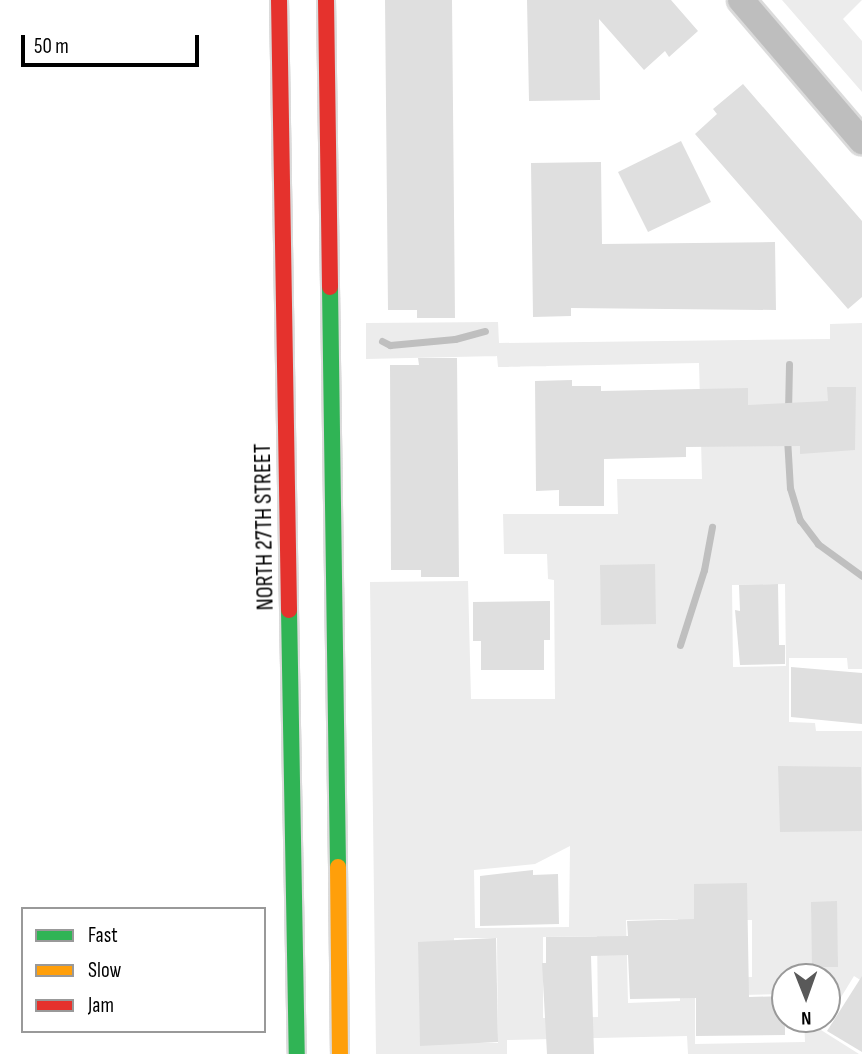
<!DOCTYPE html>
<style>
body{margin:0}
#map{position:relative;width:862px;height:1054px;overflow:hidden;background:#fff;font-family:"Sofia Sans Condensed",sans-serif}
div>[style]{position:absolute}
.green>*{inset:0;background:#ececec}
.stream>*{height:7px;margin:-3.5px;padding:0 3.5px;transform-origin:3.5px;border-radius:3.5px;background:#bfbfbf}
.building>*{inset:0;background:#dfdfdf}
.roads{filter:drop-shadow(2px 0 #dbdbdb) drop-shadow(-2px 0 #dbdbdb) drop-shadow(0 2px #dbdbdb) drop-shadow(0 -2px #dbdbdb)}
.street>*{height:26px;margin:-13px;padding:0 13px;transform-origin:13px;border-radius:13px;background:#bebebe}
.fast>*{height:16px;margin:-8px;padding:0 8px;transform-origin:8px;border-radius:8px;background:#30b455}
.slow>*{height:16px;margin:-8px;padding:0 8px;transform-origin:8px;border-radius:8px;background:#ff9f0a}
.jam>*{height:16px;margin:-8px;padding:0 8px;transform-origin:8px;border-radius:8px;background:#e5322d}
span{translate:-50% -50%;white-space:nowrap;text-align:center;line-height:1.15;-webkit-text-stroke:5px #fff;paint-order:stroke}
.street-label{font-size:24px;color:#000}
.legend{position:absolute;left:21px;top:907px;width:245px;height:126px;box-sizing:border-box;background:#fff;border:2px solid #999;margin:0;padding:9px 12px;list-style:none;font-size:21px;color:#000}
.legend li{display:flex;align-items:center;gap:14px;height:35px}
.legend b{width:35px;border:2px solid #999}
.north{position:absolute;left:771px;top:963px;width:70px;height:70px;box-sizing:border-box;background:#fff;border:2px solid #999;border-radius:50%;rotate:179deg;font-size:19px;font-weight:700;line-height:28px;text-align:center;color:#000}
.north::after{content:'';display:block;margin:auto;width:24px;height:32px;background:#595959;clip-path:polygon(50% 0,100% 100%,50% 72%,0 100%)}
.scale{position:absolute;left:21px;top:35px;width:178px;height:32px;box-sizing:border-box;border:4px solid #000;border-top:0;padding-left:9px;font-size:21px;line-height:24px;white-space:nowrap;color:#000;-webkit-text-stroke:5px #fff;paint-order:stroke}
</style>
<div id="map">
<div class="green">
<i style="clip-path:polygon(782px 0,862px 0,843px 19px,862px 41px,862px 92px)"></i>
<i style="clip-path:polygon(evenodd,498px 322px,499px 343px,830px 339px,830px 324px,862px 323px,862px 669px,848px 669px,847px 658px,789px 658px,789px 722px,815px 723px,816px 731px,862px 731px,862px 981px,854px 976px,821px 1030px,859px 1054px,688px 1054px,687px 1036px,507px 1040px,507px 1054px,376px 1054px,370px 582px,468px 581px,471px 699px,555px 699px,554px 580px,548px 579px,547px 554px,504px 554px,503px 514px,618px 514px,617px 479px,702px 479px,699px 363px,498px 367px,497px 356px,366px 359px,366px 323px,498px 322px,785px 584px,786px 666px,733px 667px,732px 585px,785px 584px,498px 322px,570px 846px,569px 927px,475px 928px,474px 870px,535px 864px,570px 846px,498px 322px,678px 919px,680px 1001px,628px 1003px,626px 920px,678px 919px,498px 322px,691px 920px,752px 920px,752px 977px,692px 978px,691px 920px,498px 322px,597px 936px,598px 1017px,543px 1018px,543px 937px,597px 936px,498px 322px,454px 938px,497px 938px,498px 1043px,456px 1043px,454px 938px,498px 322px,785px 977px,827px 977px,827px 1019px,804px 1019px,805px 1042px,695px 1044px,695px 996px,785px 994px,785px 977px)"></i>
</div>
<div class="stream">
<i style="left:382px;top:341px;width:9px;rotate:27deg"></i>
<i style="left:390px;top:345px;width:65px;rotate:-5.3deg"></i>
<i style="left:455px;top:339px;width:31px;rotate:-15deg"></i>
<i style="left:788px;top:412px;width:48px;rotate:-88.8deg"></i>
<i style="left:787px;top:438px;width:50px;rotate:86.6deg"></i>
<i style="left:790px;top:488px;width:34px;rotate:73deg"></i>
<i style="left:800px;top:520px;width:30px;rotate:53deg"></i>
<i style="left:818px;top:544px;width:54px;rotate:36deg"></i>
<i style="left:680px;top:645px;width:79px;rotate:-72.3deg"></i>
<i style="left:704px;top:570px;width:44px;rotate:-79.5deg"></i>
</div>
<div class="building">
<i style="clip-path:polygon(385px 0,452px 0,455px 318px,417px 318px,417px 310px,388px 310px)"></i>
<i style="clip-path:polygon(527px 0,671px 0,698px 31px,669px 57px,665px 51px,644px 70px,599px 19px,600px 100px,529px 101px)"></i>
<i style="clip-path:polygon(743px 84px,862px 221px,862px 297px,848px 309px,695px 134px,717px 114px,713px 109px)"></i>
<i style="clip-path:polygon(681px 141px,711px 202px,648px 232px,618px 172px)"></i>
<i style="clip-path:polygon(601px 162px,602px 244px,775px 242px,776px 310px,571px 308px,571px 316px,533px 317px,531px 163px)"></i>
<i style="clip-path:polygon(418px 358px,457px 358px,459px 577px,421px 577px,421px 570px,391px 570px,390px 365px,419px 365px)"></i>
<i style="clip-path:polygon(572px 380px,572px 386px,601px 386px,601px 391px,748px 388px,748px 405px,828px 401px,827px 387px,856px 387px,855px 450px,800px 454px,800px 446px,686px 447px,686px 457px,604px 459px,604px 506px,559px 506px,559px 490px,536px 491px,535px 381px)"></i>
<i style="clip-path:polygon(655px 564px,656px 624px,601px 625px,600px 565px)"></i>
<i style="clip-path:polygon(778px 584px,779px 645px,785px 645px,785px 664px,740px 665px,735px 610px,740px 611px,739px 585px)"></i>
<i style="clip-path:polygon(550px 601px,550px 640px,544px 640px,544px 670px,481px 670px,481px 641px,473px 641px,473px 602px)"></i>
<i style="clip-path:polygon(791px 667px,862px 673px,862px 724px,791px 717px)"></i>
<i style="clip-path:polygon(778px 766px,861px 767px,862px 831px,780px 832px)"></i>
<i style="clip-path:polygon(533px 870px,533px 875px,558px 874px,559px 924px,480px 926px,480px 876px)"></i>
<i style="clip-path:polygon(747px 883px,749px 997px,785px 996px,785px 1035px,696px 1036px,696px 998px,630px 999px,628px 955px,591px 956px,594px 1054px,547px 1054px,542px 963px,546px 963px,546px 937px,628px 936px,627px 921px,694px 919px,694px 884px)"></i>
<i style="clip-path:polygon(837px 901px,838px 967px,812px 967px,811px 902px)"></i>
<i style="clip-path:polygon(496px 938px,498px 1042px,420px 1046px,418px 942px)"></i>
<i style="clip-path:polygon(862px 976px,862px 1052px,827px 1031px)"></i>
</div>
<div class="roads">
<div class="street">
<i style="left:741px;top:0;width:186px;rotate:49.4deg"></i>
</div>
<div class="fast">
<i style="left:330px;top:287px;width:580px;rotate:89.21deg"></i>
<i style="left:289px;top:610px;width:444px;rotate:89deg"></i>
</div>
<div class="slow">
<i style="left:338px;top:867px;width:187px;rotate:89.4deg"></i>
</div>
<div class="jam">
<i style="left:279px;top:0;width:610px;rotate:89.06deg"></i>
<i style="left:326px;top:0;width:287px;rotate:89.2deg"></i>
</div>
</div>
<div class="street-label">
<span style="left:264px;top:527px;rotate:-91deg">NORTH 27TH STREET</span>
</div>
<ul class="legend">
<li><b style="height:9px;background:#30b455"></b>Fast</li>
<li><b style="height:9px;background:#ff9f0a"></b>Slow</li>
<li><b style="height:9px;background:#e5322d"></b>Jam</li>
</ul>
<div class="north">N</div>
<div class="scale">50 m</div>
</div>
